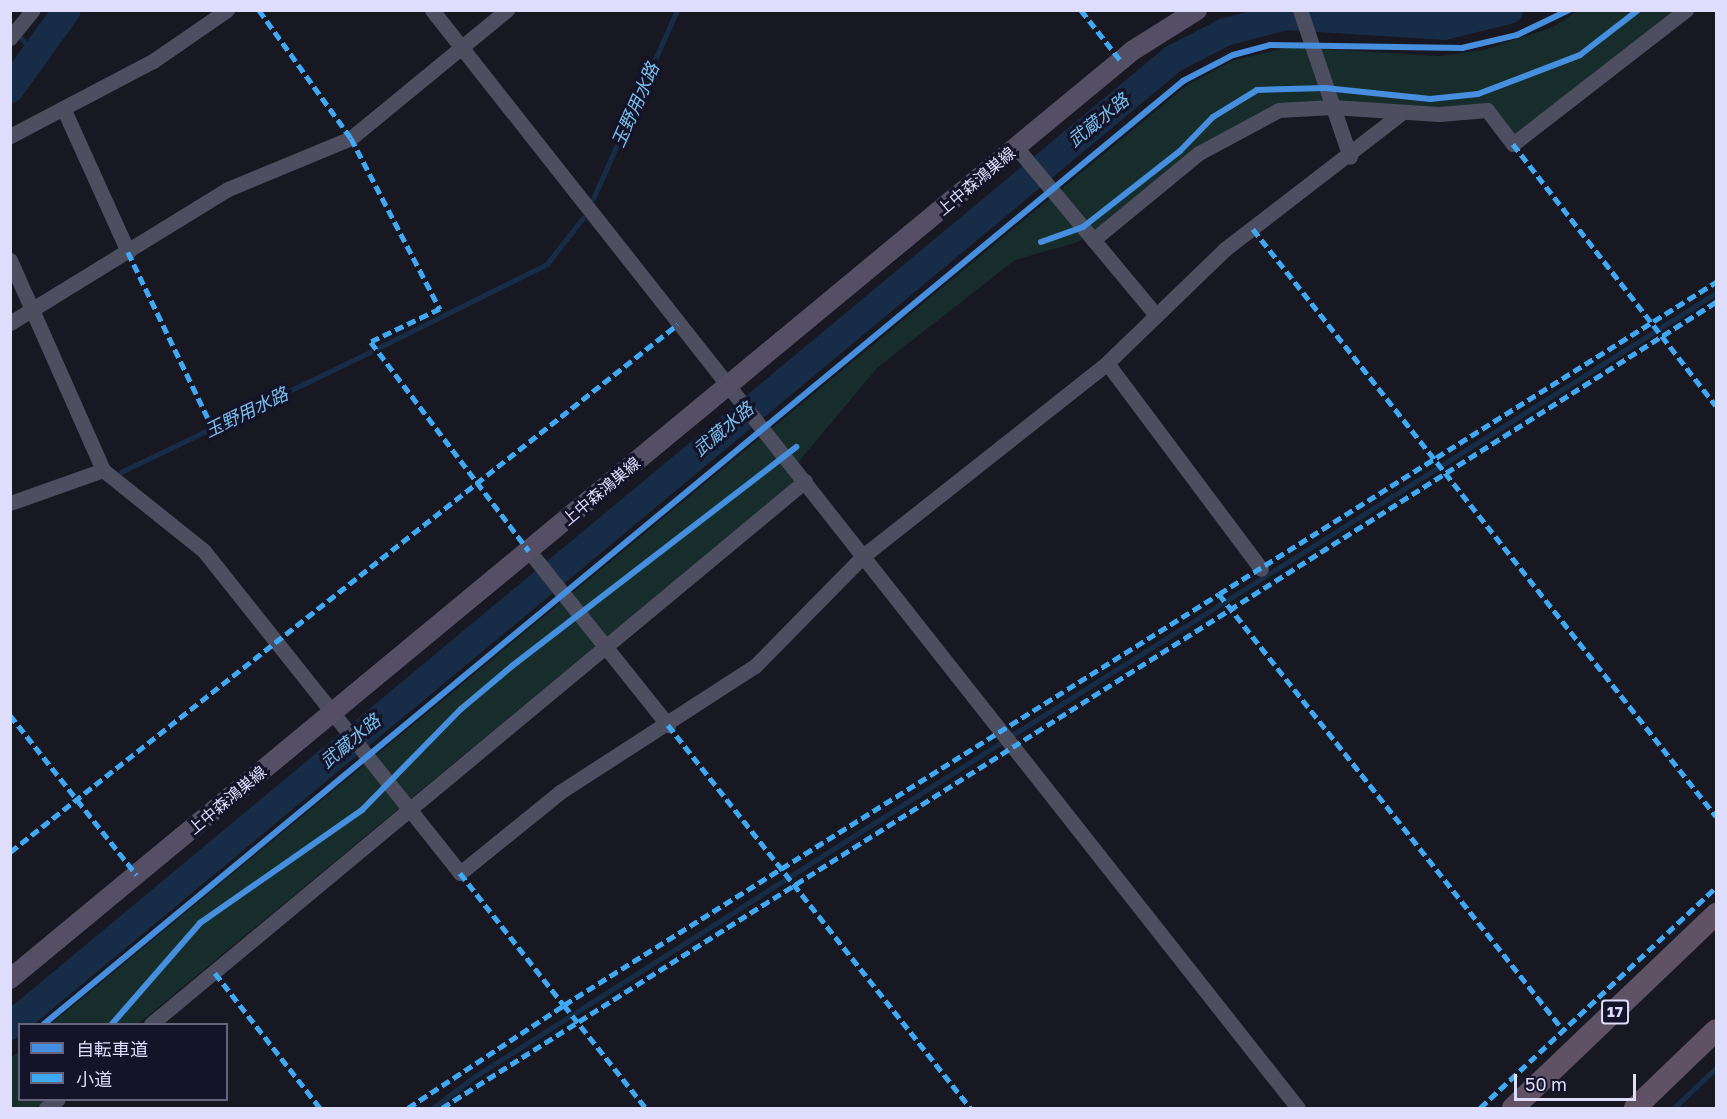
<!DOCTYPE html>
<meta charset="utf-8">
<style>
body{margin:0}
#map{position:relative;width:1727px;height:1119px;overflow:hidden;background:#181822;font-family:"Golos Text","Noto Sans JP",sans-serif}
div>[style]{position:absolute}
.green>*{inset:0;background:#172d2c}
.stream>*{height:4.5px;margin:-2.25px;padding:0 2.25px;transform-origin:2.25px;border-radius:2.25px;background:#172d47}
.river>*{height:28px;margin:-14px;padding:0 14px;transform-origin:14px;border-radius:14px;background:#172d47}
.minor>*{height:15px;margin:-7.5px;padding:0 7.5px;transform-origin:7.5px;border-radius:7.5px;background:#4e4e61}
.major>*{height:20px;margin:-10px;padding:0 10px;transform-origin:10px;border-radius:10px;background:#554f66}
.highway>*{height:22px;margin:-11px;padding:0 11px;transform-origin:11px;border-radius:11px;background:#5f5264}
.quiet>*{height:4.5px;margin-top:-2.25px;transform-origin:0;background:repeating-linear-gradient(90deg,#3fa9f5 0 9px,transparent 0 13.5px)}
.cycleway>*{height:6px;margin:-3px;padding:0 3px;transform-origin:3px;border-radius:3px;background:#468fdf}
span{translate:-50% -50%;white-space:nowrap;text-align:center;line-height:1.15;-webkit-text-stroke:6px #151327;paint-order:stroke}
.shield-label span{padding:2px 4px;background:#151327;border:2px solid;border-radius:4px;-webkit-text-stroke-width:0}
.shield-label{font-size:15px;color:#deddfb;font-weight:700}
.street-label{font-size:16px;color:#deddfb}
.water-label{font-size:18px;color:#78bfee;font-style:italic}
.frame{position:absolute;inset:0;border:12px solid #deddfb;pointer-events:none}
.legend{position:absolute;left:18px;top:1023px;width:210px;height:78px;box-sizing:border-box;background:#151327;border:2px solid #65647c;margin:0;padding:8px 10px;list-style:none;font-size:18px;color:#deddfb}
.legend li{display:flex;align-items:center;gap:12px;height:30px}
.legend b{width:30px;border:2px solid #65647c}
.scale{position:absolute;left:1514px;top:1074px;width:122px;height:27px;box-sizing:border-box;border:3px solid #deddfb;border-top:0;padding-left:8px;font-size:18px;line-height:21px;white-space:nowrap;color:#deddfb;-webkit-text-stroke:4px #151327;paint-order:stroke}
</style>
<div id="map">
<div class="green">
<i style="clip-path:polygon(1578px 11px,1677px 11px,1512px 136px,1486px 105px,1434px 110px,1276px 106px,1078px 242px,1015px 260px,878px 367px,789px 473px,795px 481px,138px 1024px,51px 1024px,1186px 86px,1232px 61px,1288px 47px,1440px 56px,1484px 50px,1553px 27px)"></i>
<i style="clip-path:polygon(19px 1051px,20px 1100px,46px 1100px,36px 1108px,11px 1108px,11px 1058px)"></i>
</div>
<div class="stream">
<i style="left:17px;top:34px;width:27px;rotate:45deg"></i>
<i style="left:593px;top:199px;width:207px;rotate:-66deg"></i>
<i style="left:378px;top:348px;width:189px;rotate:-26.4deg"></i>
<i style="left:547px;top:264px;width:58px;rotate:-52deg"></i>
<i style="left:121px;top:472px;width:276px;rotate:-25.7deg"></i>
<i style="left:1014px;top:734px;width:829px;rotate:-32.14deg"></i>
<i style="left:433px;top:1108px;width:51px;rotate:-37.1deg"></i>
<i style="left:474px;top:1077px;width:622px;rotate:-32.39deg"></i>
<i style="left:1674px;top:1108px;width:58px;rotate:-43.6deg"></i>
</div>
<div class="river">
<i style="left:10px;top:89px;width:97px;rotate:-54.2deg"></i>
<i style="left:10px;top:1026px;width:1513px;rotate:-39.74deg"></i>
<i style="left:1173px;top:59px;width:59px;rotate:-27.4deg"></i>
<i style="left:1225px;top:32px;width:64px;rotate:-14.5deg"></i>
<i style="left:1287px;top:16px;width:157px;rotate:3.6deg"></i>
<i style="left:1444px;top:26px;width:67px;rotate:-13.8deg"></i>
</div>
<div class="minor">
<i style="left:432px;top:10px;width:1398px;rotate:51.74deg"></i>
<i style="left:1300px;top:10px;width:155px;rotate:71.2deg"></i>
<i style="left:10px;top:38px;width:36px;rotate:-51deg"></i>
<i style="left:64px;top:110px;width:156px;rotate:65.7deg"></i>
<i style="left:10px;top:136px;width:161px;rotate:-27.7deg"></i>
<i style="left:153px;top:61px;width:90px;rotate:-34.6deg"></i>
<i style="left:1016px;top:147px;width:219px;rotate:50.2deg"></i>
<i style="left:1093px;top:240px;width:137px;rotate:-39.4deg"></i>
<i style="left:1199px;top:153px;width:91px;rotate:-28.3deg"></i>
<i style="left:1279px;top:110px;width:53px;rotate:-3.2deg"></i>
<i style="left:1332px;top:107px;width:107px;rotate:3.7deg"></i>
<i style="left:1439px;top:114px;width:48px;rotate:-4.8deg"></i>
<i style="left:1487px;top:110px;width:43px;rotate:52.6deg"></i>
<i style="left:1513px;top:144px;width:219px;rotate:-37.8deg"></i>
<i style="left:10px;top:260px;width:230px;rotate:66.1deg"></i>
<i style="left:103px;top:470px;width:129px;rotate:38.7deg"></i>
<i style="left:204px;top:551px;width:411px;rotate:51.5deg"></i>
<i style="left:460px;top:873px;width:129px;rotate:-39deg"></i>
<i style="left:560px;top:792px;width:232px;rotate:-32.9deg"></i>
<i style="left:755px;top:666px;width:154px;rotate:-45.5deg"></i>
<i style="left:863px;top:556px;width:311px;rotate:-38.3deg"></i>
<i style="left:1107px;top:363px;width:164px;rotate:-44deg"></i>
<i style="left:1225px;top:249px;width:221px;rotate:-37.6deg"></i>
<i style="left:10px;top:323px;width:256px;rotate:-31.6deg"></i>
<i style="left:228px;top:189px;width:133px;rotate:-22.5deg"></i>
<i style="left:351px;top:138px;width:202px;rotate:-39.4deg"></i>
<i style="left:1107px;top:363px;width:257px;rotate:53.2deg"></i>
<i style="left:10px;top:503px;width:99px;rotate:-19.5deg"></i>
<i style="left:529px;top:551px;width:223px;rotate:51.4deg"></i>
<i style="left:151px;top:1024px;width:850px;rotate:-39.7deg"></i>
<i style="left:46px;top:1108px;width:14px;rotate:-36deg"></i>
</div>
<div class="major">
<i style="left:10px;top:979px;width:1456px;rotate:-39.59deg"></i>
<i style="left:1132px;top:51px;width:77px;rotate:-32.2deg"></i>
</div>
<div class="highway">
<i style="left:1513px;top:1108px;width:281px;rotate:-43.7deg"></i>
<i style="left:1635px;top:1108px;width:112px;rotate:-43.9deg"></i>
</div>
<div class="quiet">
<i style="left:259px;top:10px;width:158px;rotate:54.3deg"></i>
<i style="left:351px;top:138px;width:193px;rotate:62.5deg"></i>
<i style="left:440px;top:309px;width:76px;rotate:154.4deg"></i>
<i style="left:371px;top:342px;width:262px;rotate:52.9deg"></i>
<i style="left:1081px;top:10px;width:65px;rotate:51.9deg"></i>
<i style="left:1513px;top:144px;width:331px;rotate:52.2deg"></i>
<i style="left:1253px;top:229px;width:748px;rotate:51.74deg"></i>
<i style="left:128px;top:252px;width:184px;rotate:64.3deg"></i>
<i style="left:1219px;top:594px;width:587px;rotate:-32.12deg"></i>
<i style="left:10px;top:715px;width:204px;rotate:51.6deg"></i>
<i style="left:668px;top:725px;width:488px;rotate:51.7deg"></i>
<i style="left:10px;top:852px;width:851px;rotate:-38.32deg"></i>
<i style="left:460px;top:873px;width:168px;rotate:51.8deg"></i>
<i style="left:564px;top:1005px;width:773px;rotate:-32.11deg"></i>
<i style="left:1219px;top:594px;width:557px;rotate:51.71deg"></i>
<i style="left:215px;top:973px;width:171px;rotate:52.1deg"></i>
<i style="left:408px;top:1108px;width:187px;rotate:-33.4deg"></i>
<i style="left:564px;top:1005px;width:132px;rotate:51.5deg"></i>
<i style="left:442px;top:1108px;width:1508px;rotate:-32.32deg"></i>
<i style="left:1480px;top:1108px;width:323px;rotate:-43.1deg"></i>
</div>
<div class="cycleway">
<i style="left:1041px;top:242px;width:45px;rotate:-19.7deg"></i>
<i style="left:1083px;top:227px;width:123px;rotate:-38.1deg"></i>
<i style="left:1180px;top:151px;width:47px;rotate:-45.9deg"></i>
<i style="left:1213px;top:117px;width:52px;rotate:-31.5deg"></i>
<i style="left:1257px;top:90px;width:68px;rotate:-1.7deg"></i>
<i style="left:1325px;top:88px;width:106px;rotate:6deg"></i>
<i style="left:1430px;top:99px;width:48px;rotate:-5.9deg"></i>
<i style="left:1478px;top:94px;width:109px;rotate:-20.9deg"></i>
<i style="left:1580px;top:55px;width:73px;rotate:-37.8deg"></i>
<i style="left:44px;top:1024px;width:1479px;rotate:-39.62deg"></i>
<i style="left:1183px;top:81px;width:56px;rotate:-27.5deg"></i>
<i style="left:1233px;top:55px;width:38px;rotate:-15deg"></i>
<i style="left:1270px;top:45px;width:192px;rotate:0.9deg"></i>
<i style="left:1462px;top:48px;width:57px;rotate:-13.3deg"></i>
<i style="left:1517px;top:35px;width:58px;rotate:-25.7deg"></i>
<i style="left:112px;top:1024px;width:134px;rotate:-48.9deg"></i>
<i style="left:200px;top:923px;width:198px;rotate:-34.9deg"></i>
<i style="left:362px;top:810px;width:141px;rotate:-45.6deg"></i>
<i style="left:461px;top:709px;width:67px;rotate:-40.1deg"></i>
<i style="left:512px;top:666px;width:359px;rotate:-37.6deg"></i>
</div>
<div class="shield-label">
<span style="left:1615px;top:1012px">17</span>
</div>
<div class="street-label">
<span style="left:976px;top:181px;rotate:-40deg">上中森鴻巣線</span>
<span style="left:601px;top:491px;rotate:-40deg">上中森鴻巣線</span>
<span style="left:227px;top:800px;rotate:-40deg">上中森鴻巣線</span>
</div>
<div class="water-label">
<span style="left:635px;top:105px;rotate:-66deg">玉野用水路</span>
<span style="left:1098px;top:120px;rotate:-39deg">武蔵水路</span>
<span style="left:246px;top:412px;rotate:-26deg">玉野用水路</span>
<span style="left:723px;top:429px;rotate:-40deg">武蔵水路</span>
<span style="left:350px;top:741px;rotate:-40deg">武蔵水路</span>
</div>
<div class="frame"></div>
<ul class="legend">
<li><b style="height:8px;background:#468fdf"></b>自転車道</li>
<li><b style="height:8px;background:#3fa9f5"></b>小道</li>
</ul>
<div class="scale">50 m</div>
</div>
